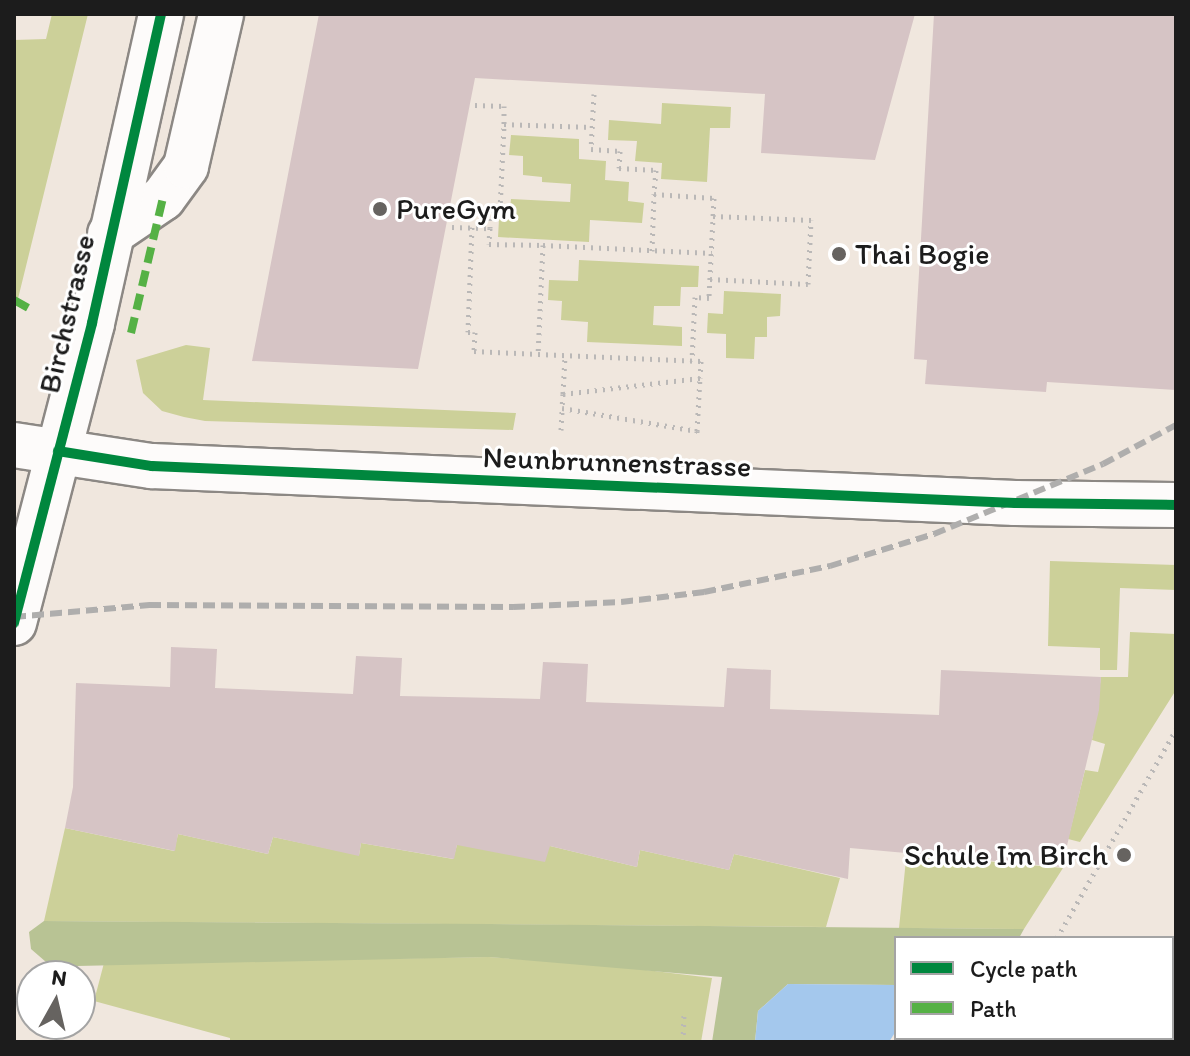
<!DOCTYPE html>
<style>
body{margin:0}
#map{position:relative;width:1190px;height:1056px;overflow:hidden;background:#f0e7de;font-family:Itim,sans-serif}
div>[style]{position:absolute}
.green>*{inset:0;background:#ccd099}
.forest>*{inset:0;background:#b8c394}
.water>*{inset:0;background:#a4c8ed}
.building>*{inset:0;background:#d6c4c5}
.path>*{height:5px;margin-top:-2.5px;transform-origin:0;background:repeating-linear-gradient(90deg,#bab8b7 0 2px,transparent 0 8px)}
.roads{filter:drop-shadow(2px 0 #8c8884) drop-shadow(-2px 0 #8c8884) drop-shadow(0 2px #8c8884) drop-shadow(0 -2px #8c8884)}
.minor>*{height:44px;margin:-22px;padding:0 22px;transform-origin:22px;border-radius:22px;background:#fdfbfa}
.rail>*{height:6px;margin-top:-3px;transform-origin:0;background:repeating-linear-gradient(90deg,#afaead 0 12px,transparent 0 18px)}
.quiet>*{height:8px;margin-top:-4px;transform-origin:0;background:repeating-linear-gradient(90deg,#55b145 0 16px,transparent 0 24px)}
.cycleway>*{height:10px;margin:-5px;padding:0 5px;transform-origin:5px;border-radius:5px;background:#00873e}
.dots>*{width:22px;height:22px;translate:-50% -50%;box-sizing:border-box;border:4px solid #fff;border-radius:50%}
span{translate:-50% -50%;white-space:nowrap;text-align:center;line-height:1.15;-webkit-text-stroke:6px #fff;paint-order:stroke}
.poi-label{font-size:30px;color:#1c1c1c}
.left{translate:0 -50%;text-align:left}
.right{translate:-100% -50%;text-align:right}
.street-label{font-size:30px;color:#1c1c1c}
.frame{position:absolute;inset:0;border:16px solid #1c1c1c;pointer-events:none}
.legend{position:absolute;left:894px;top:936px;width:280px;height:104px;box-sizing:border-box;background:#fff;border:2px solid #a4a4a4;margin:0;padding:10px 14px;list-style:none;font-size:24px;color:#1c1c1c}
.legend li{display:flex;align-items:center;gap:16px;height:40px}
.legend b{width:40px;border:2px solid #a4a4a4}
.north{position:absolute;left:16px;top:960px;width:80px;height:80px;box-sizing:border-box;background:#fff;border:2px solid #a4a4a4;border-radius:50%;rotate:8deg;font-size:22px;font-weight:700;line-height:32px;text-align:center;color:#1c1c1c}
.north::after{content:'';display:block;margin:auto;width:28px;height:36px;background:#666360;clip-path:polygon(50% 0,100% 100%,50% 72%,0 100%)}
</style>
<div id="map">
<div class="green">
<i style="clip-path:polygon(52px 14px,88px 14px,14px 315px,14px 40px,46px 39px)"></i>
<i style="clip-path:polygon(662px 103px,731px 107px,730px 128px,710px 128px,707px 182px,661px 179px,662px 163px,635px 161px,637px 141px,608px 140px,609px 120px,661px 124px)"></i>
<i style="clip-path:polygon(511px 135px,579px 139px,579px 159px,606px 161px,605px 180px,629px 182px,628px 201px,644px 203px,642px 223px,590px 220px,589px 242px,498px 237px,499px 219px,509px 219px,511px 199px,570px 202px,571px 184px,542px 182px,542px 177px,523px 175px,523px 156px,509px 155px)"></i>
<i style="clip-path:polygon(579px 260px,699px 266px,698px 287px,681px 287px,680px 306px,654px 306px,653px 325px,682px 327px,682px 346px,587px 342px,588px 322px,561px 320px,562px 301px,548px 300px,549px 280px,578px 281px)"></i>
<i style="clip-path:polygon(724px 291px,781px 294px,780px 316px,767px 317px,767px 337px,755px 337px,754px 359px,726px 358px,726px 334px,707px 333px,708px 313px,723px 314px)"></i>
<i style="clip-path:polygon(186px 345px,210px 348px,203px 400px,516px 413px,513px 430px,205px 421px,184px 417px,162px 411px,143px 393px,136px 360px)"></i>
<i style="clip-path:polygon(1050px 561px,1176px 565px,1176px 590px,1120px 588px,1117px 670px,1100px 670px,1100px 648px,1048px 646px)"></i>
<i style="clip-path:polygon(1130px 632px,1176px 634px,1176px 690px,1080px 842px,1068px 839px,1085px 770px,1098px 772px,1105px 744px,1092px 740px,1101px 677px,1128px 677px)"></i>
<i style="clip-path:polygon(65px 828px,174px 851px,178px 834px,268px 854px,273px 837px,359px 855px,361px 843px,453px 859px,457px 845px,550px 846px,637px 867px,640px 850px,729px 870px,734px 854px,840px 878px,826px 927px,44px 921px)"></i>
<i style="clip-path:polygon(908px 840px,931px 856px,1063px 868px,1024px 929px,899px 928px)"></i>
<i style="clip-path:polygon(489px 957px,605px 965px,712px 978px,701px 1042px,230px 1042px,230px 1038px,94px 1001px,104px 963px)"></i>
</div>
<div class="forest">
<i style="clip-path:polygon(44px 921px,490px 924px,1024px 929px,1019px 938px,896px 938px,896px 985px,788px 984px,758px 1011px,755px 1042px,712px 1042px,722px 977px,489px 957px,77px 966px,46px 962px,31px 949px,29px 932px)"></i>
</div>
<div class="water">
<i style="clip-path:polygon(788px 984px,896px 985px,896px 1031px,889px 1042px,755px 1042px,758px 1011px)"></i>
</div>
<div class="building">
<i style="clip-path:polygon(319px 14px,915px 14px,875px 160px,761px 153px,765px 94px,475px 78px,418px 369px,252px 361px)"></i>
<i style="clip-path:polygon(934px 14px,1176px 14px,1176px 390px,1047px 382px,1046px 392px,925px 384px,927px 360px,914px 359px)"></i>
<i style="clip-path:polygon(171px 647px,217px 649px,215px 688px,353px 694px,356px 656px,402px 658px,400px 696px,540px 699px,543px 662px,588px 664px,586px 702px,724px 707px,727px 668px,771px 670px,770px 709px,939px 715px,941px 670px,1101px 677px,1099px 710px,1062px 867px,850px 848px,848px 879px,734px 854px,729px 870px,640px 850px,637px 867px,550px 846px,545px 862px,457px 845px,454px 859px,361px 843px,359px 856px,273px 837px,268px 854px,178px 834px,175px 851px,65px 828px,73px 787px,76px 683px,170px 687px)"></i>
</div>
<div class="path">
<i style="left:594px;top:94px;width:55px;rotate:93.1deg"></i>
<i style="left:591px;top:149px;width:29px;rotate:4deg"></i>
<i style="left:620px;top:151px;width:17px;rotate:93deg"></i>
<i style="left:619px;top:168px;width:37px;rotate:3deg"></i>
<i style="left:656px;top:170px;width:24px;rotate:95deg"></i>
<i style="left:654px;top:194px;width:60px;rotate:3.8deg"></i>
<i style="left:714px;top:198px;width:100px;rotate:92.9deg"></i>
<i style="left:709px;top:298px;width:14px;rotate:-176deg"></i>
<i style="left:695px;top:297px;width:64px;rotate:92.7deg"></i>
<i style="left:475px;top:105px;width:29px;rotate:2deg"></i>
<i style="left:504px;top:106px;width:18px;rotate:90deg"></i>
<i style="left:452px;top:227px;width:38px;rotate:2deg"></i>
<i style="left:490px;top:228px;width:16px;rotate:94deg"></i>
<i style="left:489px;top:244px;width:54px;rotate:1.1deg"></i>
<i style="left:543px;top:245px;width:109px;rotate:92.6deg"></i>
<i style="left:538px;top:354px;width:163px;rotate:2.5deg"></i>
<i style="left:701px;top:361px;width:17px;rotate:93deg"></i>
<i style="left:700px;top:378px;width:138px;rotate:173.3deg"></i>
<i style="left:563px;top:394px;width:14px;rotate:94deg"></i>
<i style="left:562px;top:408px;width:137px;rotate:9.7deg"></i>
<i style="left:697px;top:431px;width:5px;rotate:90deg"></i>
<i style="left:472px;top:227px;width:105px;rotate:92.2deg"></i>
<i style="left:468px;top:332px;width:7px"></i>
<i style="left:475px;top:332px;width:19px;rotate:93deg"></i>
<i style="left:474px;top:351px;width:64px;rotate:2.7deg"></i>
<i style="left:490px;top:228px;width:18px;rotate:-90deg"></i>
<i style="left:490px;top:210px;width:10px"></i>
<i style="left:500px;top:210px;width:86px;rotate:-87.3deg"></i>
<i style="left:504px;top:124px;width:88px;rotate:2deg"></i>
<i style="left:543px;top:245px;width:169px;rotate:2.7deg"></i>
<i style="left:652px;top:251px;width:57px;rotate:-88deg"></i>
<i style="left:710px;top:279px;width:98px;rotate:2.9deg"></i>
<i style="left:808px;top:284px;width:64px;rotate:-87.3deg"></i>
<i style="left:811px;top:220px;width:98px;rotate:-177.7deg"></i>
<i style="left:563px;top:394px;width:39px;rotate:-87deg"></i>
<i style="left:561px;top:430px;width:22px;rotate:-87deg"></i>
<i style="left:697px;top:431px;width:53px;rotate:-86.8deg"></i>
<i style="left:1057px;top:938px;width:241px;rotate:-60.3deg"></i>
<i style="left:683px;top:1042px;width:27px;rotate:-88deg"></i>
<i style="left:997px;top:1042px;width:5px;rotate:-53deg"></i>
</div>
<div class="roads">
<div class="minor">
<i style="left:110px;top:234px;width:64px;rotate:-34.2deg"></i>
<i style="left:163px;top:198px;width:39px;rotate:-54deg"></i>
<i style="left:186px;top:166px;width:156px;rotate:-77deg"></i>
<i style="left:14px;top:445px;width:140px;rotate:8.7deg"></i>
<i style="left:152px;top:466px;width:864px;rotate:2.45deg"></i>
<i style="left:1015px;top:503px;width:161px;rotate:0.7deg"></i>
<i style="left:14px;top:623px;width:310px;rotate:-75.4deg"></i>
<i style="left:92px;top:323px;width:317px;rotate:-77.4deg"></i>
</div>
</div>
<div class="rail">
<i style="left:14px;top:617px;width:136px;rotate:-5.1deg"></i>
<i style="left:149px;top:605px;width:364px;rotate:0.3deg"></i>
<i style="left:513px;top:607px;width:108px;rotate:-2.7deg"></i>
<i style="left:621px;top:602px;width:84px;rotate:-6.9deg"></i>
<i style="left:704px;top:592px;width:129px;rotate:-11.7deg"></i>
<i style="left:830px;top:566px;width:109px;rotate:-17.1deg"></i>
<i style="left:934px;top:534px;width:183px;rotate:-22.5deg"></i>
<i style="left:1103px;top:464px;width:83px;rotate:-28.1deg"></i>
</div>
<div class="quiet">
<i style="left:14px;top:300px;width:23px;rotate:29deg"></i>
<i style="left:131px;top:333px;width:139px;rotate:-76.7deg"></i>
</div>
<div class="cycleway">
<i style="left:58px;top:451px;width:95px;rotate:9.1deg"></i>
<i style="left:152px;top:466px;width:864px;rotate:2.45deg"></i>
<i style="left:1015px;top:503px;width:161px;rotate:0.7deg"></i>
<i style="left:14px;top:623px;width:310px;rotate:-75.4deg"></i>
<i style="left:92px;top:323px;width:317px;rotate:-77.4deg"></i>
</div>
<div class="dots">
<i style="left:380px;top:209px;background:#666360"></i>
<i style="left:839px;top:254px;background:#666360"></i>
<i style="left:1124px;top:855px;background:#666360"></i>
</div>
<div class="poi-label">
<span class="left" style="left:396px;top:209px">PureGym</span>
<span class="left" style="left:855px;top:254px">Thai Bogie</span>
<span class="right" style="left:1108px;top:855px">Schule Im Birch</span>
</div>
<div class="street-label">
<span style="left:67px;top:314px;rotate:-77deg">Birchstrasse</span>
<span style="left:617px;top:462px;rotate:2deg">Neunbrunnenstrasse</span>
</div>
<div class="frame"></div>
<ul class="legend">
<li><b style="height:10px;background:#00873e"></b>Cycle path</li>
<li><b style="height:10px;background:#55b145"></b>Path</li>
</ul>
<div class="north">N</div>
</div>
